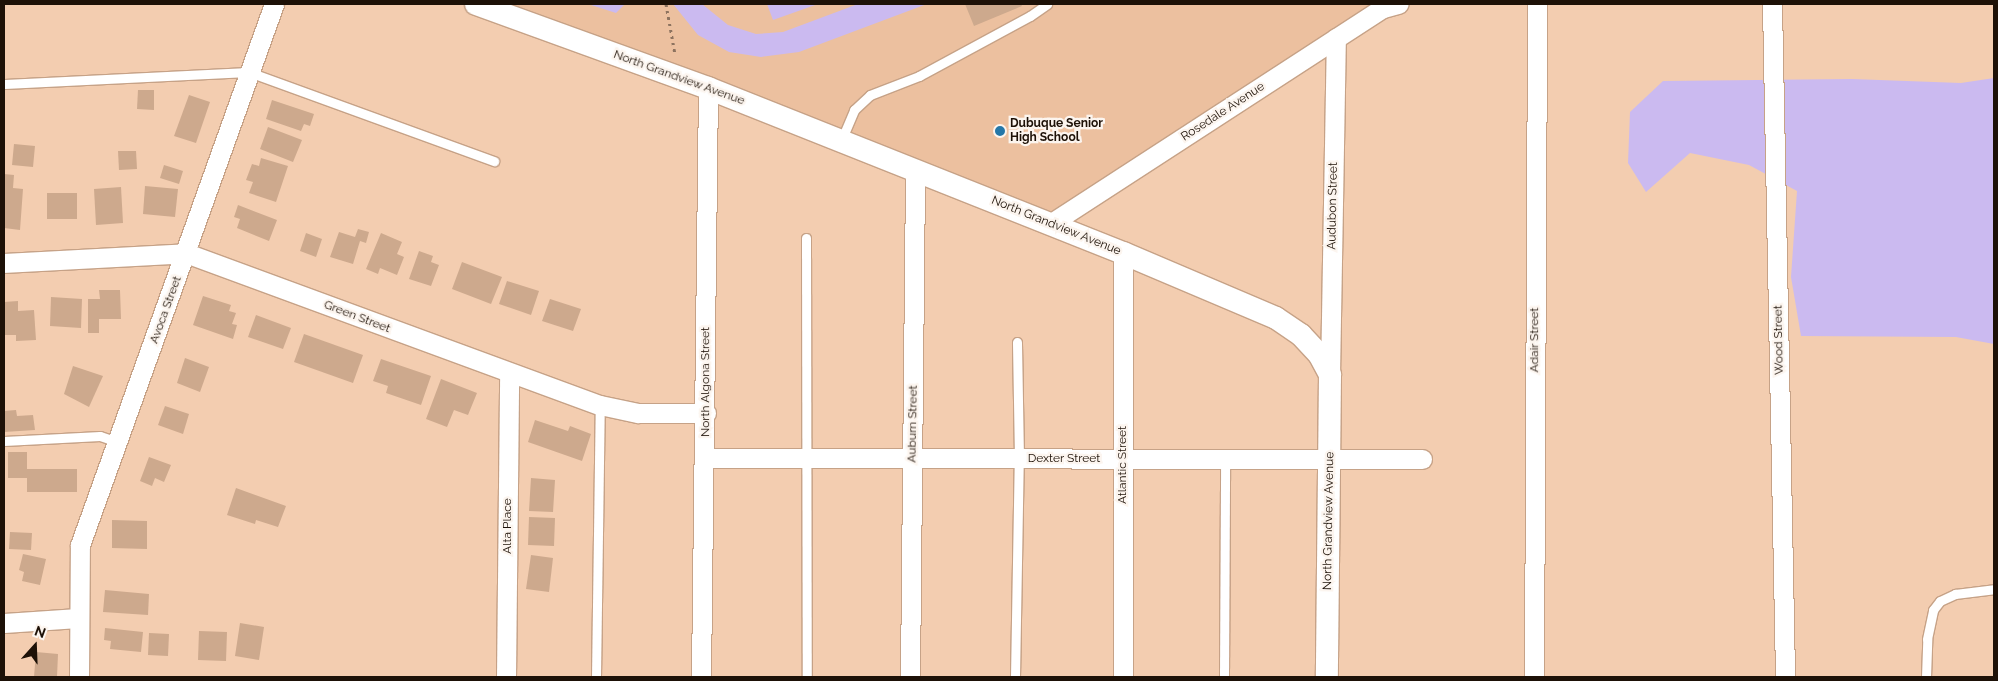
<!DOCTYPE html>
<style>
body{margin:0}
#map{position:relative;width:1998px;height:681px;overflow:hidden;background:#f3cdb0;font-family:Raleway,sans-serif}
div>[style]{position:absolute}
.built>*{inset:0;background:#ecc09f}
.green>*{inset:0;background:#cbbaf0}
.building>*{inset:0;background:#cda98d}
.path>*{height:3px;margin-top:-1.5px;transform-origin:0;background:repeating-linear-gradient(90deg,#8d735f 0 2.5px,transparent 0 6.5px)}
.roads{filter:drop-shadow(1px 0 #c6a287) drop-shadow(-1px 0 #c6a287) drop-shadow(0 1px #c6a287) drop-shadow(0 -1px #c6a287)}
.service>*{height:9px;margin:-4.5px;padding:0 4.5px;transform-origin:4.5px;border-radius:4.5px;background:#fff}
.minor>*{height:19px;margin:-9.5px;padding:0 9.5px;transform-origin:9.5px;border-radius:9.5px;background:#fff}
.tertiary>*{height:22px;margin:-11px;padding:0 11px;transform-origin:11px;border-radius:11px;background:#fff}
.dots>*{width:14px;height:14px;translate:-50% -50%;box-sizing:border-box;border:2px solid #fcf5ef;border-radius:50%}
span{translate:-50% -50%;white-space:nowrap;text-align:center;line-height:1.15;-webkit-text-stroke:4.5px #fcf5ef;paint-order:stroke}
.street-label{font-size:12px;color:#1d1107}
.poi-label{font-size:12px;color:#1d1107;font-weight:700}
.left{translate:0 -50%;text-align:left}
.frame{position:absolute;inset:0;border:5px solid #1d1107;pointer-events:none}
.north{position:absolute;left:10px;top:621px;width:50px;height:50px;-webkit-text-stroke:4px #fcf5ef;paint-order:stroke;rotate:20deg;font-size:14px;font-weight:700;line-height:20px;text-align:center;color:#1d1107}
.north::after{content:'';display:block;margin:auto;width:18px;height:22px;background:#1d1107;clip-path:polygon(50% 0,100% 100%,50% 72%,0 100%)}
</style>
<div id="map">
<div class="built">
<i style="clip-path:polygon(473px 4px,1398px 4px,1050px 224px)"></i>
</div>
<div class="green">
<i style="clip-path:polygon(588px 4px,625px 4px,616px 13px)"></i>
<i style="clip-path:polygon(673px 4px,702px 4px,728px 25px,756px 34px,783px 32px,858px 4px,927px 4px,799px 52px,761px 57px,729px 52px,698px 35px)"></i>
<i style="clip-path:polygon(767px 4px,818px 4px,773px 20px)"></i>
<i style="clip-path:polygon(1994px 78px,1994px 344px,1956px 337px,1801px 336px,1791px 277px,1797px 191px,1749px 165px,1690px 153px,1646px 192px,1628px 163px,1630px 112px,1663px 81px,1852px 79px,1961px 83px)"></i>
</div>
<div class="building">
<i style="clip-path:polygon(965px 4px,1021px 4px,1022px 6px,974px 26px)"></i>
<i style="clip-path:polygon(138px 90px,154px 90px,154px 110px,137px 109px)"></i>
<i style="clip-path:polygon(189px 95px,210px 102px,196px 143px,174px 136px)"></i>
<i style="clip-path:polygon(272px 100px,314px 114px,310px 126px,304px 124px,301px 131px,266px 119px)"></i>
<i style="clip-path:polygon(268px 127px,302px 140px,293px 162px,260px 149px)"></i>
<i style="clip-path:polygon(14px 144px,35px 146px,33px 167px,12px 165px)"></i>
<i style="clip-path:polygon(118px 151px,136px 151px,137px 169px,119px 170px)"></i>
<i style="clip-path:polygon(261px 158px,288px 166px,276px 202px,249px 193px,253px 182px,246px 180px,252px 164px,259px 166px)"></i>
<i style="clip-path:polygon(164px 165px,183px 171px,179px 184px,160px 178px)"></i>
<i style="clip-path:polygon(4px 174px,14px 175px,13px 188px,23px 189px,20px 230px,4px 228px)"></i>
<i style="clip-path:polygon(145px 186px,178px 189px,175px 217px,143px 214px)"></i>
<i style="clip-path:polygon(121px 187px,123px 223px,96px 225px,94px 189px)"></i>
<i style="clip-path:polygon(47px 193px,77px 193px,77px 219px,47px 219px)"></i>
<i style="clip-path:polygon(238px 205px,277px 220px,269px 241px,237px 228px,240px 219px,234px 217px)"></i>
<i style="clip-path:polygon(358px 229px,369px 232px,366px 243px,360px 241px,353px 264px,330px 257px,339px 232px,355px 237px)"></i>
<i style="clip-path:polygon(306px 233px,322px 239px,316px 257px,300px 251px)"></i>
<i style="clip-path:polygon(381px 233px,402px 242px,397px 254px,404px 257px,397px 275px,380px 268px,378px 274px,366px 269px)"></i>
<i style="clip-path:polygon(419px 251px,433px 256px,431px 262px,439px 265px,431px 286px,409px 279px)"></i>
<i style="clip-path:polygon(462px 262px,502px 277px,491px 304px,452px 289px)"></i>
<i style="clip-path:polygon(507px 281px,539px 291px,531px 315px,499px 304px)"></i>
<i style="clip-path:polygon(99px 290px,120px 290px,121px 319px,99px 319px,99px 333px,88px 333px,88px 299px,100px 299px)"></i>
<i style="clip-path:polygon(203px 296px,231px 305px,229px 311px,236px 313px,232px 324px,237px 325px,233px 339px,193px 325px)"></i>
<i style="clip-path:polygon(51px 297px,82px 299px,81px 328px,50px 326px)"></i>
<i style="clip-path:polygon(550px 299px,581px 309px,573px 331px,542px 321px)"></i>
<i style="clip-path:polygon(18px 301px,18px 311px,34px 310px,36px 340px,16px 341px,16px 335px,4px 335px,4px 302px)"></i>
<i style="clip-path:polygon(256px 315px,291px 328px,283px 349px,248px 337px)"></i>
<i style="clip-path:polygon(304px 334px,363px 355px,353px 383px,294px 362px)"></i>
<i style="clip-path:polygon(185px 358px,209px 367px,200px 392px,177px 383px)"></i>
<i style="clip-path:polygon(381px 359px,431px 376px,421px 405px,386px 393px,388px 386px,373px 381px)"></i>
<i style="clip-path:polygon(73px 366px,103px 376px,89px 407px,64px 394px)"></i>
<i style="clip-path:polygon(441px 379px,477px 393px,468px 415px,454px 410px,447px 427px,426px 419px)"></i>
<i style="clip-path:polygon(165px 406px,189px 414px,183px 434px,158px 425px)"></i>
<i style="clip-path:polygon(16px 410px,17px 416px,33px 415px,35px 430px,4px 432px,4px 411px)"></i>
<i style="clip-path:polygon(535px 420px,568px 431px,570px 426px,591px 434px,582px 461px,528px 442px)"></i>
<i style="clip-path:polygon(8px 452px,27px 452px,27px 469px,77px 469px,77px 492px,27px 492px,27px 478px,8px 478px)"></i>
<i style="clip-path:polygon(149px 457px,171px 465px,164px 482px,155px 478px,152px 486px,140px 481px)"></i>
<i style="clip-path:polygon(531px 478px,555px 480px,553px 512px,529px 511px)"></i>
<i style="clip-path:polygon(236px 488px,286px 506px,278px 527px,256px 520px,255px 524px,227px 515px)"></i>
<i style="clip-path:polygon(529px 517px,555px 518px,554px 546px,528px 545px)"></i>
<i style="clip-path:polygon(112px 520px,147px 521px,147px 549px,112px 548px)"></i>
<i style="clip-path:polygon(10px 532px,32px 533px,31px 550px,9px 549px)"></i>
<i style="clip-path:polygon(23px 554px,46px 559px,40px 585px,22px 581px,24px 572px,19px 570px)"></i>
<i style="clip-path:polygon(531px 555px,553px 558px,549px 592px,526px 589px)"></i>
<i style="clip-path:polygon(105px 590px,149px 594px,148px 615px,103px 612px)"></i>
<i style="clip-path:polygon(240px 623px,264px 627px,259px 660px,235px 656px)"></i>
<i style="clip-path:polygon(105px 628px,143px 632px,141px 652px,110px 649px,111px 641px,104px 640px)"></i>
<i style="clip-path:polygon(199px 631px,227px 632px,226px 661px,198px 660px)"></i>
<i style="clip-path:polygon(149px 633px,169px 634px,168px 656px,148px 655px)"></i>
<i style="clip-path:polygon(36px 652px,58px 654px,57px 677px,34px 677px)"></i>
</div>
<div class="path">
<i style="left:666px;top:4px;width:51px;rotate:79.8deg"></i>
</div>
<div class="roads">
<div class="service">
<i style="left:4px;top:84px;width:245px;rotate:-2.8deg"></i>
<i style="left:249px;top:72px;width:261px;rotate:20deg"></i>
<i style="left:841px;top:141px;width:34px;rotate:-67deg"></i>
<i style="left:854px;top:110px;width:22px;rotate:-43deg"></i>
<i style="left:870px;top:95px;width:53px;rotate:-21.2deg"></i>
<i style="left:919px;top:76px;width:126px;rotate:-28.4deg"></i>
<i style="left:1030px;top:16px;width:21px;rotate:-35deg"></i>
<i style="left:806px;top:238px;width:439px;rotate:89.9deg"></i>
<i style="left:4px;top:441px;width:96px;rotate:-3deg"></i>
<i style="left:100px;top:436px;width:18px;rotate:19deg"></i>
<i style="left:596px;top:677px;width:272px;rotate:-89.2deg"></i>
<i style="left:1015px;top:677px;width:219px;rotate:-89deg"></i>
<i style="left:1019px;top:458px;width:116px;rotate:-91deg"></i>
<i style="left:1224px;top:677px;width:218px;rotate:-89.7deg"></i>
<i style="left:1926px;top:677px;width:38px;rotate:-88deg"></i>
<i style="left:1927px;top:639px;width:30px;rotate:-78deg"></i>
<i style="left:1933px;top:610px;width:11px;rotate:-52deg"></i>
<i style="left:1940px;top:601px;width:17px;rotate:-25deg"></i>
<i style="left:1955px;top:594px;width:39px;rotate:-7deg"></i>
</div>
<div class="minor">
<i style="left:1772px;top:4px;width:673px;rotate:88.89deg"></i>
<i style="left:1050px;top:224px;width:397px;rotate:-33deg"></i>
<i style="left:1383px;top:8px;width:16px;rotate:-15deg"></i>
<i style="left:1123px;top:253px;width:424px;rotate:90deg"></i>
<i style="left:4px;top:263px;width:182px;rotate:-3.1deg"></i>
<i style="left:186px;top:253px;width:441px;rotate:20.2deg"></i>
<i style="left:600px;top:405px;width:39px;rotate:12deg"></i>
<i style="left:638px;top:413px;width:68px"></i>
<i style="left:1330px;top:375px;width:337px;rotate:-89deg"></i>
<i style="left:706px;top:458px;width:716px;rotate:0.08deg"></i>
<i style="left:4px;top:623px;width:74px;rotate:-3.9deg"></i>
<i style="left:79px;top:677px;width:132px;rotate:-89.6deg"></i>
<i style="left:80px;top:545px;width:575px;rotate:-70.27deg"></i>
<i style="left:506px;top:677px;width:303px;rotate:-89.4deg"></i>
<i style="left:701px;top:677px;width:589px;rotate:-89.32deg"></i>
<i style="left:910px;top:677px;width:506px;rotate:-89.43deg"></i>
<i style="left:1534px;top:677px;width:673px;rotate:-89.74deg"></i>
</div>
<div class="tertiary">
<i style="left:476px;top:4px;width:247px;rotate:19.9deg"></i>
<i style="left:708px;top:88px;width:447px;rotate:21.7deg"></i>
<i style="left:1123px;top:253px;width:166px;rotate:23deg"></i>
<i style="left:1276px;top:318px;width:30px;rotate:34deg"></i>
<i style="left:1301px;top:335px;width:26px;rotate:47deg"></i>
<i style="left:1319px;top:354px;width:24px;rotate:62deg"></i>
<i style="left:1330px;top:375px;width:302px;rotate:90.6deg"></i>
</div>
</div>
<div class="dots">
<i style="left:1000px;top:131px;background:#2477a8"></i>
</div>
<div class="street-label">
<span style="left:679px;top:78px;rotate:20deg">North Grandview Avenue</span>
<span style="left:1223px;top:112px;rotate:-33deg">Rosedale Avenue</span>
<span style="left:1333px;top:206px;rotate:-89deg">Audubon Street</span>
<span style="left:1056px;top:226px;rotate:22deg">North Grandview Avenue</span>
<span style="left:166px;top:310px;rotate:-70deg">Avoca Street</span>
<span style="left:357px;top:317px;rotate:21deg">Green Street</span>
<span style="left:1535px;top:340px;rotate:-90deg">Adair Street</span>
<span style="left:1779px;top:340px;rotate:-91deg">Wood Street</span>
<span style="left:706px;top:382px;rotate:-90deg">North Algona Street</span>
<span style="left:913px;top:424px;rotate:-89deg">Auburn Street</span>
<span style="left:1064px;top:459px">Dexter Street</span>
<span style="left:1123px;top:465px;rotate:-90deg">Atlantic Street</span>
<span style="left:1329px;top:521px;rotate:-89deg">North Grandview Avenue</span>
<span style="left:508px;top:526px;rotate:-90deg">Alta Place</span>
</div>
<div class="poi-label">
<span class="left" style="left:1010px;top:131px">Dubuque Senior<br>High School</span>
</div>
<div class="frame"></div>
<div class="north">N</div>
</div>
